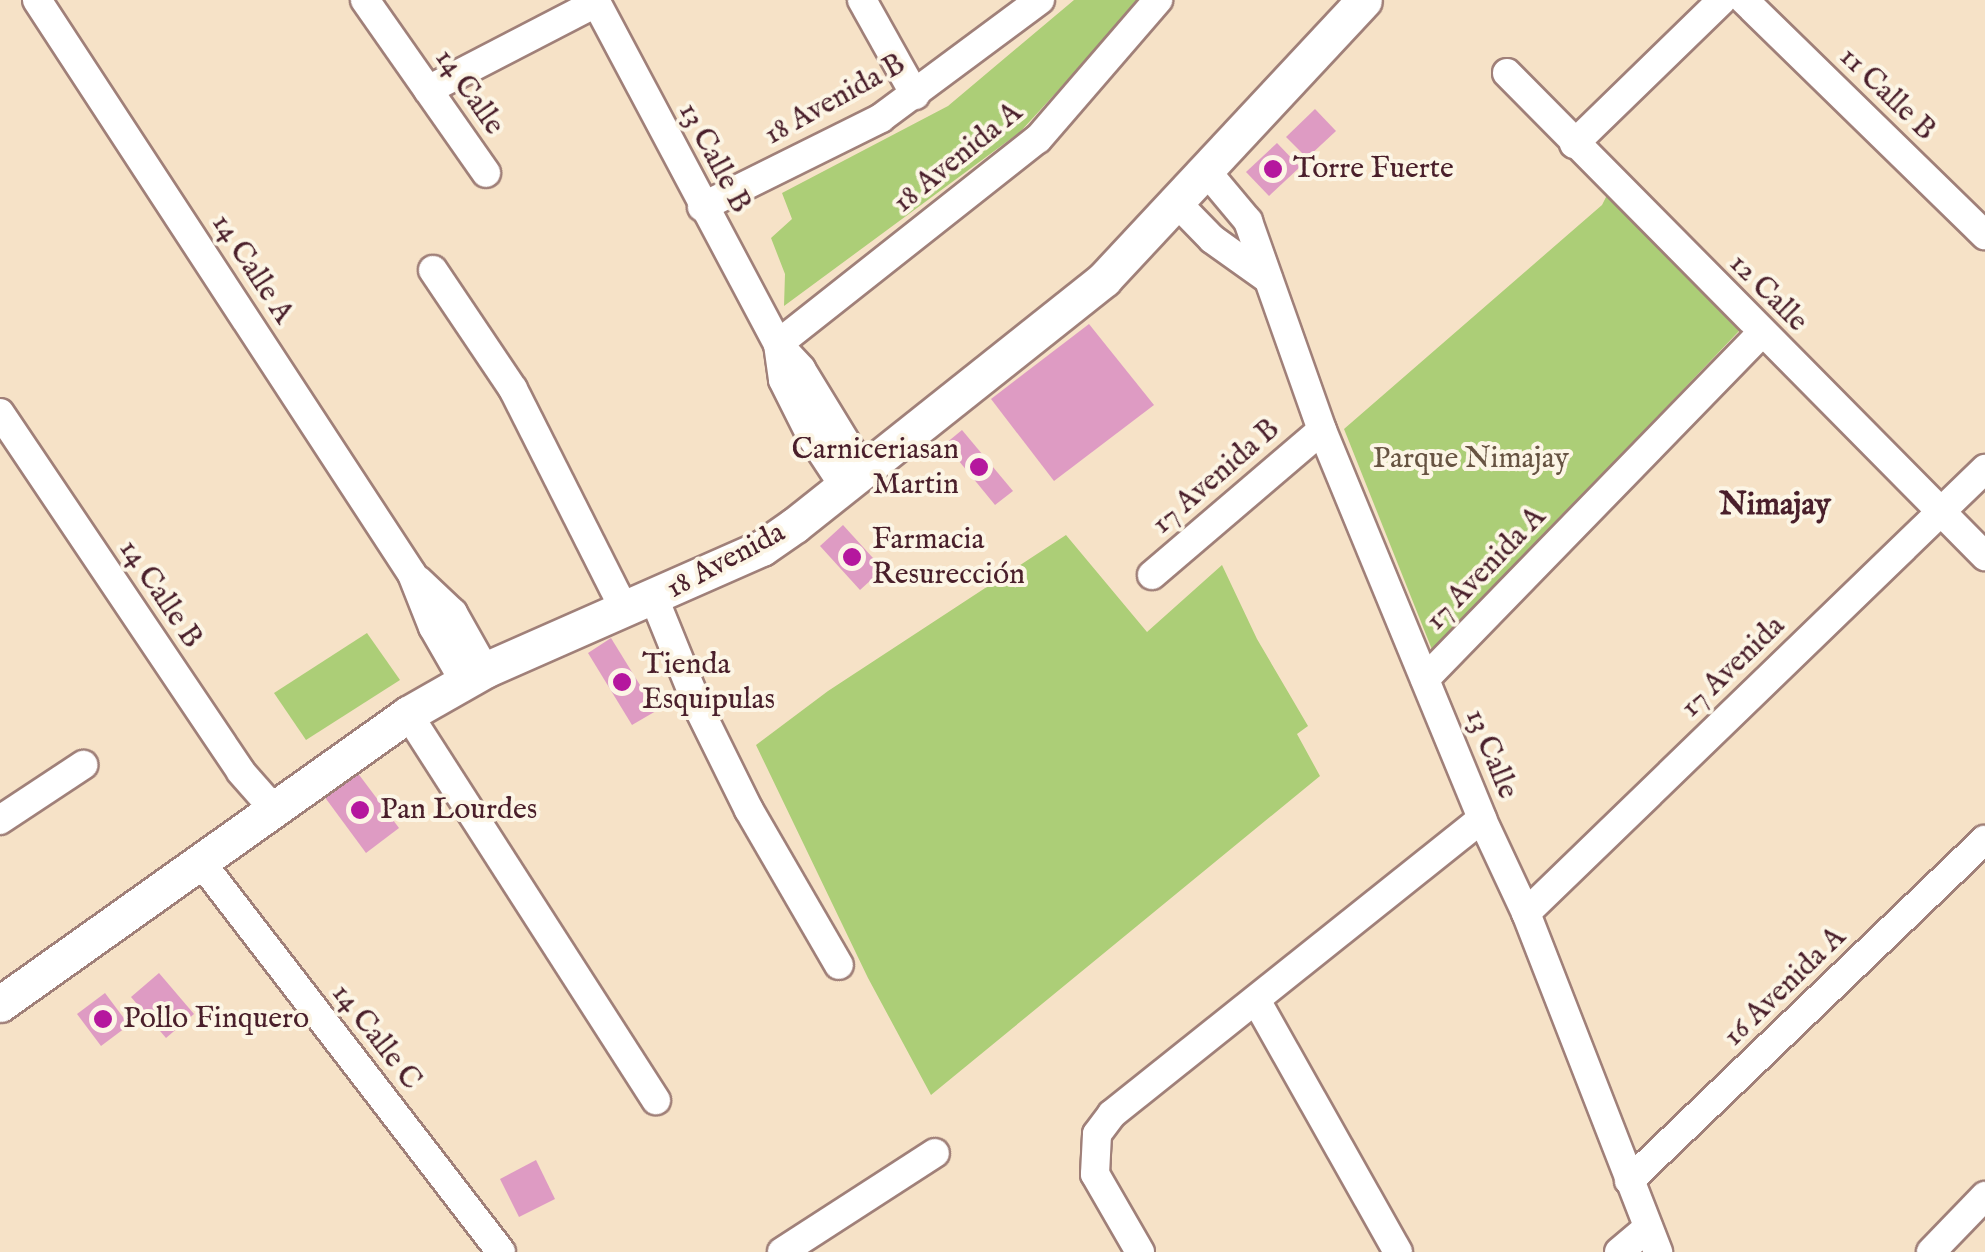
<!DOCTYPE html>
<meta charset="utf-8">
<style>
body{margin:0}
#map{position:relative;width:1985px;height:1252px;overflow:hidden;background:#f6e2c7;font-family:"IM FELL English",serif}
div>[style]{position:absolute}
.green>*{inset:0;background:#acce77}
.building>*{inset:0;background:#de9bc3}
.roads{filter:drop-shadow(2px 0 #a08079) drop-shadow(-2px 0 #a08079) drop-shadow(0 2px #a08079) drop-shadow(0 -2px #a08079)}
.minor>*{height:28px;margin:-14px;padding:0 14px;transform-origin:14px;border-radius:14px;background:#fff}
.tertiary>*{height:35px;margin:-17.5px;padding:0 17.5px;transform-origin:17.5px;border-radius:17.5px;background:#fff}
.dots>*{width:28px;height:28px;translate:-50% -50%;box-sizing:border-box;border:5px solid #fcf5e5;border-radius:50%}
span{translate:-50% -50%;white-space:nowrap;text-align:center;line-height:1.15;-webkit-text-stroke:8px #fcf5e5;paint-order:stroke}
.street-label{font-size:30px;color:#4a1f2b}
.poi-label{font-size:30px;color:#4a1f2b}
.left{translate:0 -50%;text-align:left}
.right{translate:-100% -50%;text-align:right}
.park-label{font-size:30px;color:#675442}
.neighbourhood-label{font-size:32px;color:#4a1f2b;font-weight:700}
</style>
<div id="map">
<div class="green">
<i style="clip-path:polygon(1074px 0,1141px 0,1020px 132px,784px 306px,785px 274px,771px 238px,792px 219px,782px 193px,948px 106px)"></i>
<i style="clip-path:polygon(1607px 195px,1739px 331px,1433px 652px,1344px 429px,1602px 205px)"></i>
<i style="clip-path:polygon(1066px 535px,1147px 632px,1222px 565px,1257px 639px,1308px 726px,1297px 734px,1320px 776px,931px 1095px,868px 978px,756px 745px,828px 691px)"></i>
<i style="clip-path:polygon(367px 633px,400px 680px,306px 740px,274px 693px)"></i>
</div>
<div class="building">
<i style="clip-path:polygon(1315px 109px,1336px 131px,1307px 158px,1286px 137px)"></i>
<i style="clip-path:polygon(1277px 143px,1300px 167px,1269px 196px,1246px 172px)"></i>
<i style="clip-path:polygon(1089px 324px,1154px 405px,1054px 481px,991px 399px)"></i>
<i style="clip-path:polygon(962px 430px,1013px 491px,995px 505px,945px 444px)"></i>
<i style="clip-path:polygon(843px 525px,883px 569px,860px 590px,820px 546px)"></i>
<i style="clip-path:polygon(611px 638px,656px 711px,632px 725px,588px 653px)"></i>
<i style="clip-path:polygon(354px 768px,399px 828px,366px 853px,321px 792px)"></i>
<i style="clip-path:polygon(159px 973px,194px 1014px,166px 1038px,131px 997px)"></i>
<i style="clip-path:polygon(105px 993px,129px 1025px,101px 1046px,77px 1014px)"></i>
<i style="clip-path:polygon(536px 1160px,555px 1199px,519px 1217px,500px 1179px)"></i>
</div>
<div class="roads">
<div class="minor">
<i style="left:37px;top:0;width:686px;rotate:56.84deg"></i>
<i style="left:412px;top:574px;width:57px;rotate:68.4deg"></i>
<i style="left:433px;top:627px;width:62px;rotate:60.1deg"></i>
<i style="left:365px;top:0;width:211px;rotate:55deg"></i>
<i style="left:595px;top:0;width:390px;rotate:62deg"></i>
<i style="left:778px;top:344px;width:34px;rotate:47deg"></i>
<i style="left:801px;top:369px;width:117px;rotate:58.6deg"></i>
<i style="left:862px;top:0;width:109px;rotate:60.8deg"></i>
<i style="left:1744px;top:0;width:337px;rotate:44.3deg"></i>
<i style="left:1507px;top:73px;width:680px;rotate:45.3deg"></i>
<i style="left:428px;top:90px;width:189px;rotate:-27.4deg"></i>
<i style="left:1574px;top:144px;width:206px;rotate:-44.2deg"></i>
<i style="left:1207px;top:172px;width:64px;rotate:50.1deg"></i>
<i style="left:1248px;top:221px;width:222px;rotate:70.5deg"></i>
<i style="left:1322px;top:430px;width:421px;rotate:67.6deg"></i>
<i style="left:1482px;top:819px;width:104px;rotate:64.9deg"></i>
<i style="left:1526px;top:913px;width:364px;rotate:68.7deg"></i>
<i style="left:1177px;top:203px;width:50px;rotate:45.8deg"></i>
<i style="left:1212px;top:239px;width:69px;rotate:35.5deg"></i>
<i style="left:702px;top:207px;width:200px;rotate:-26.4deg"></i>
<i style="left:881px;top:118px;width:198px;rotate:-36.6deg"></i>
<i style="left:433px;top:270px;width:143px;rotate:56.1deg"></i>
<i style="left:513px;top:389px;width:249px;rotate:63.2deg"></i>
<i style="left:778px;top:344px;width:331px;rotate:-38.3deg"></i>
<i style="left:1038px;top:139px;width:184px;rotate:-49.2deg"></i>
<i style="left:778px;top:344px;width:36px;rotate:82deg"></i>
<i style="left:783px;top:380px;width:63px;rotate:63.4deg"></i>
<i style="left:811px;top:436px;width:60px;rotate:56.6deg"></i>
<i style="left:0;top:413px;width:432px;rotate:56.1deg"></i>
<i style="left:241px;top:772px;width:47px;rotate:48.5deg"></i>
<i style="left:1152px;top:575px;width:223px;rotate:-40.5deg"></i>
<i style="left:418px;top:580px;width:48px;rotate:43.3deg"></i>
<i style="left:453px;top:613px;width:65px;rotate:60.7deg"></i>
<i style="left:654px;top:598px;width:120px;rotate:67.9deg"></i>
<i style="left:699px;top:709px;width:113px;rotate:63.7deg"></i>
<i style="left:749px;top:810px;width:179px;rotate:59.9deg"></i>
<i style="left:1425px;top:679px;width:482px;rotate:-45.8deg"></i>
<i style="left:408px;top:714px;width:459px;rotate:57.3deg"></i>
<i style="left:0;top:820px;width:100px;rotate:-33.5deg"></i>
<i style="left:200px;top:861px;width:493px;rotate:52.4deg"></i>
<i style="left:1526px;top:913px;width:639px;rotate:-44.05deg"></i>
<i style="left:1256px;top:1000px;width:289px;rotate:60.6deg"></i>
<i style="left:1629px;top:1181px;width:493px;rotate:-43.8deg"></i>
<i style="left:782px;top:1252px;width:182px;rotate:-32.9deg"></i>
<i style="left:1140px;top:1252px;width:90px;rotate:-120deg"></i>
<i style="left:1095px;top:1174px;width:40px;rotate:-87.1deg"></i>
<i style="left:1097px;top:1134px;width:25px;rotate:-53deg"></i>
<i style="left:1112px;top:1114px;width:473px;rotate:-38.6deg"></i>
<i style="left:1619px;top:1252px;width:38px;rotate:-40deg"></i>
<i style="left:1931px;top:1252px;width:78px;rotate:-46deg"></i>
</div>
<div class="tertiary">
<i style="left:0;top:1004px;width:501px;rotate:-35.4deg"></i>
<i style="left:408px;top:714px;width:89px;rotate:-29.7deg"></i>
<i style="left:485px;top:670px;width:303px;rotate:-23.8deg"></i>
<i style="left:762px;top:548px;width:40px;rotate:-34.9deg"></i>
<i style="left:795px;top:525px;width:395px;rotate:-38.5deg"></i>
<i style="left:1104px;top:279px;width:381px;rotate:-47deg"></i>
</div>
</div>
<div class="dots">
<i style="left:1273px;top:169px;background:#b5179e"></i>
<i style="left:979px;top:467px;background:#b5179e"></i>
<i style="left:852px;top:557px;background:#b5179e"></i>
<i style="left:622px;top:682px;background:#b5179e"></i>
<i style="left:360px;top:810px;background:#b5179e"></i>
<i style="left:103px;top:1019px;background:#b5179e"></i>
</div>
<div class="street-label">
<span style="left:469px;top:92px;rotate:55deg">14 Calle</span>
<span style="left:1887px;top:94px;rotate:44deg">11 Calle B</span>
<span style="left:835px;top:100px;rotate:-29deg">18 Avenida B</span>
<span style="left:714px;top:158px;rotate:62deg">13 Calle B</span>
<span style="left:958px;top:158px;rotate:-39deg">18 Avenida A</span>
<span style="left:252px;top:269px;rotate:57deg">14 Calle A</span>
<span style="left:1768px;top:293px;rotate:45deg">12 Calle</span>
<span style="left:1216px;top:477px;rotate:-41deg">17 Avenida B</span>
<span style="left:726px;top:561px;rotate:-28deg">18 Avenida</span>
<span style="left:1486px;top:569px;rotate:-46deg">17 Avenida A</span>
<span style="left:160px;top:594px;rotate:56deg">14 Calle B</span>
<span style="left:1733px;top:667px;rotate:-44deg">17 Avenida</span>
<span style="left:1491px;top:754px;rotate:68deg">13 Calle</span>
<span style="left:1785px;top:987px;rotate:-44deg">16 Avenida A</span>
<span style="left:376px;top:1037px;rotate:52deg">14 Calle C</span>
</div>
<div class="poi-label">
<span class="left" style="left:1293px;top:169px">Torre Fuerte</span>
<span class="right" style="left:959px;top:467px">Carniceriasan<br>Martin</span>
<span class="left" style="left:872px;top:557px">Farmacia<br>Resurección</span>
<span class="left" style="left:642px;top:682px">Tienda<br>Esquipulas</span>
<span class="left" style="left:380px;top:810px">Pan Lourdes</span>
<span class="left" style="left:123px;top:1019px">Pollo Finquero</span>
</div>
<div class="park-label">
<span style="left:1471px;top:459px">Parque Nimajay</span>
</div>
<div class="neighbourhood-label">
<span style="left:1775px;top:506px">Nimajay</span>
</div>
</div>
